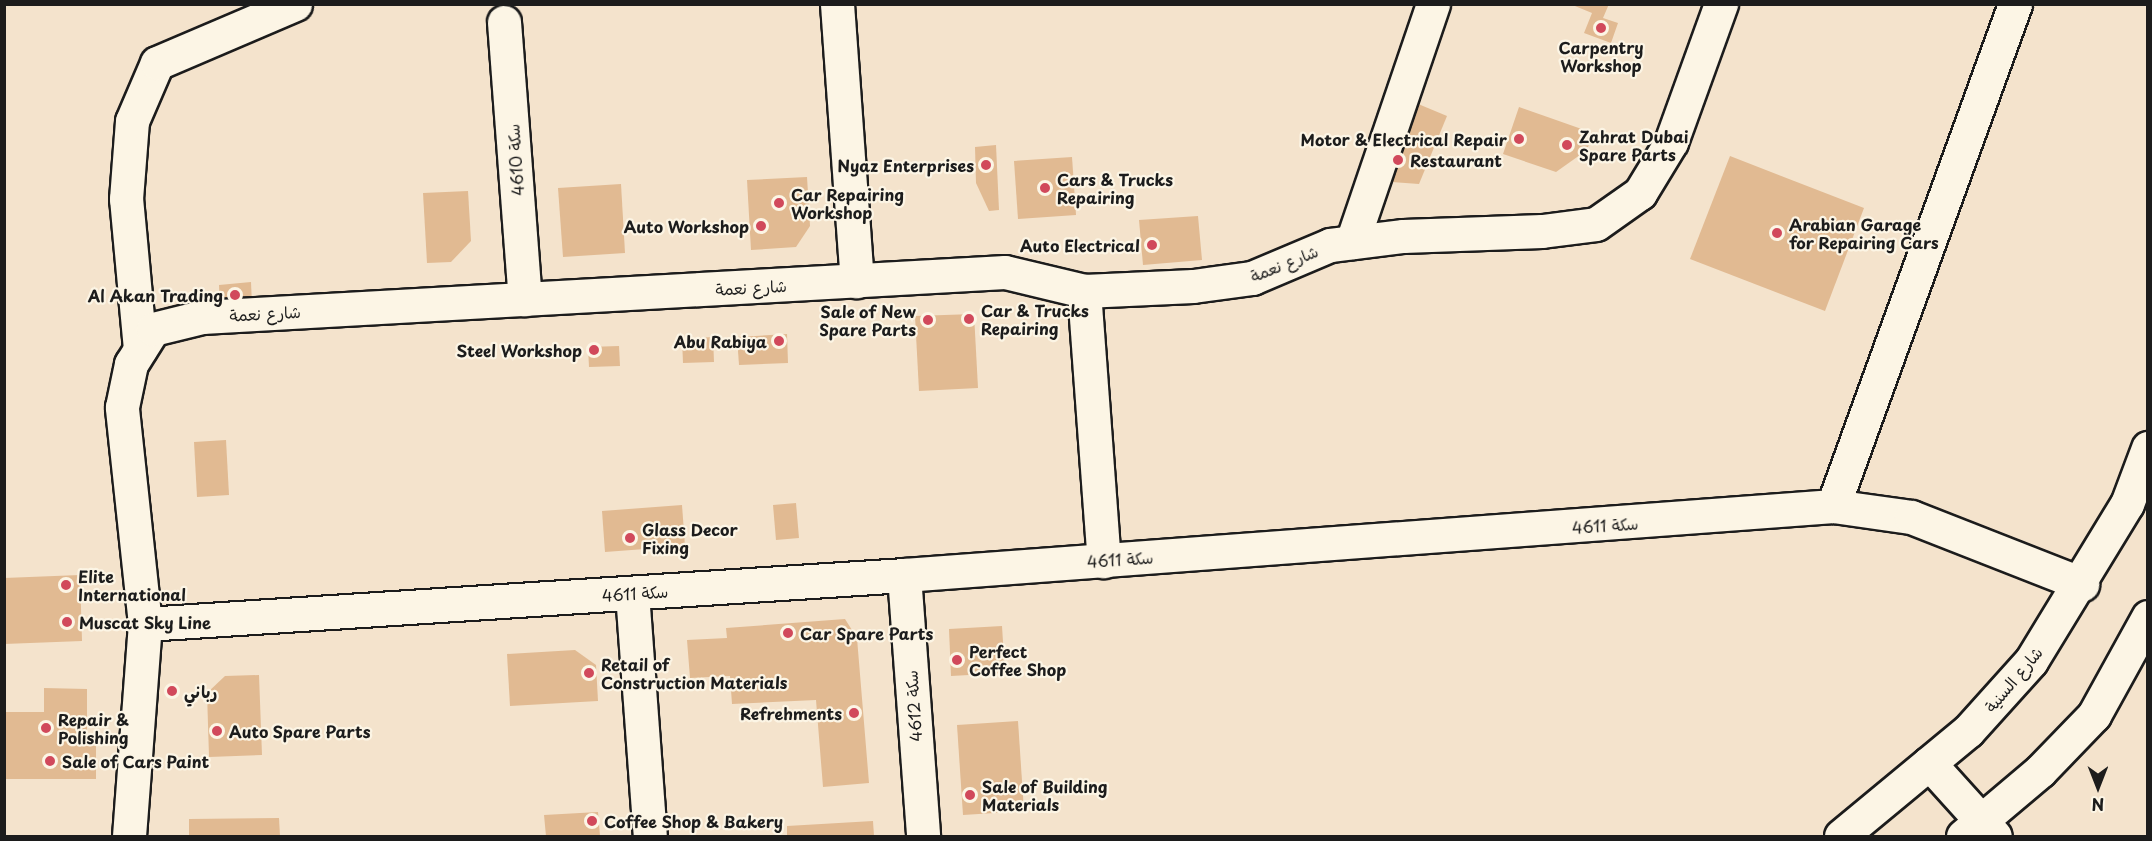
<!DOCTYPE html>
<meta charset="utf-8">
<style>
body{margin:0}
#map{position:relative;width:2152px;height:841px;overflow:hidden;background:#fcf5e5;font-family:"Playpen Sans","Playpen Sans Arabic",sans-serif}
div>[style]{position:absolute}
.built>*{inset:0;background:#f4e3cc}
.building>*{inset:0;background:#e1ba92}
.roads{filter:drop-shadow(2px 0 #1c1c1c) drop-shadow(-2px 0 #1c1c1c) drop-shadow(0 2px #1c1c1c) drop-shadow(0 -2px #1c1c1c)}
.minor>*{height:33px;margin:-16.5px;padding:0 16.5px;transform-origin:16.5px;border-radius:16.5px;background:#fcf5e5}
.dots>*{width:16px;height:16px;translate:-50% -50%;box-sizing:border-box;border:3px solid #fcf5e5;border-radius:50%}
span{translate:-50% -50%;white-space:nowrap;text-align:center;line-height:1.15;-webkit-text-stroke:4.5px #fcf5e5;paint-order:stroke}
.poi-label{font-size:16px;color:#1c1c1c;font-weight:700}
.left{translate:0 -50%;text-align:left}
.right{translate:-100% -50%;text-align:right}
.street-label{font-size:16px;color:#1c1c1c}
.frame{position:absolute;inset:0;border:6px solid #1c1c1c;pointer-events:none}
.north{position:absolute;left:2068px;top:757px;width:60px;height:60px;-webkit-text-stroke:4px #fcf5e5;paint-order:stroke;rotate:180deg;font-size:16px;font-weight:700;line-height:24px;text-align:center;color:#1c1c1c}
.north::after{content:'';display:block;margin:auto;width:21px;height:27px;background:#1c1c1c;clip-path:polygon(50% 0,100% 100%,50% 72%,0 100%)}
</style>
<div id="map">
<div class="built">
<i style="clip-path:polygon(5px 5px,2147px 5px,2147px 836px,5px 836px)"></i>
</div>
<div class="building">
<i style="clip-path:polygon(1570px 4px,1609px 4px,1603px 18px,1618px 23px,1611px 43px,1584px 33px,1592px 13px)"></i>
<i style="clip-path:polygon(1411px 101px,1447px 116px,1419px 184px,1378px 181px)"></i>
<i style="clip-path:polygon(1519px 107px,1593px 133px,1587px 150px,1556px 172px,1503px 154px)"></i>
<i style="clip-path:polygon(996px 145px,999px 210px,989px 211px,976px 183px,975px 147px)"></i>
<i style="clip-path:polygon(1730px 156px,1864px 208px,1825px 311px,1690px 259px)"></i>
<i style="clip-path:polygon(1072px 157px,1076px 215px,1018px 219px,1014px 161px)"></i>
<i style="clip-path:polygon(807px 177px,810px 226px,796px 247px,751px 250px,747px 180px)"></i>
<i style="clip-path:polygon(621px 184px,625px 253px,563px 257px,558px 188px)"></i>
<i style="clip-path:polygon(468px 191px,471px 241px,451px 262px,427px 263px,423px 193px)"></i>
<i style="clip-path:polygon(1198px 216px,1202px 260px,1143px 265px,1139px 220px)"></i>
<i style="clip-path:polygon(251px 282px,252px 305px,220px 306px,219px 285px)"></i>
<i style="clip-path:polygon(974px 314px,978px 388px,919px 391px,915px 316px)"></i>
<i style="clip-path:polygon(787px 334px,788px 363px,739px 365px,737px 337px)"></i>
<i style="clip-path:polygon(713px 337px,714px 362px,683px 363px,682px 339px)"></i>
<i style="clip-path:polygon(619px 346px,620px 366px,589px 367px,588px 347px)"></i>
<i style="clip-path:polygon(226px 440px,229px 495px,197px 497px,194px 442px)"></i>
<i style="clip-path:polygon(796px 503px,799px 538px,776px 540px,773px 505px)"></i>
<i style="clip-path:polygon(682px 505px,685px 546px,605px 552px,602px 511px)"></i>
<i style="clip-path:polygon(80px 575px,82px 641px,4px 644px,4px 578px)"></i>
<i style="clip-path:polygon(845px 619px,857px 638px,869px 783px,823px 787px,816px 700px,732px 704px,730px 676px,690px 678px,687px 640px,727px 638px,726px 628px)"></i>
<i style="clip-path:polygon(1002px 626px,1005px 673px,951px 676px,949px 629px)"></i>
<i style="clip-path:polygon(575px 650px,596px 665px,598px 701px,510px 706px,507px 654px)"></i>
<i style="clip-path:polygon(259px 675px,262px 755px,209px 757px,207px 693px,225px 676px)"></i>
<i style="clip-path:polygon(44px 688px,87px 689px,87px 743px,96px 743px,96px 779px,4px 779px,4px 712px,44px 712px)"></i>
<i style="clip-path:polygon(1018px 721px,1024px 811px,963px 815px,957px 725px)"></i>
<i style="clip-path:polygon(598px 812px,600px 836px,546px 836px,544px 815px)"></i>
<i style="clip-path:polygon(279px 818px,280px 836px,189px 836px,189px 819px)"></i>
<i style="clip-path:polygon(873px 821px,874px 836px,787px 836px,787px 826px)"></i>
</div>
<div class="roads">
<div class="minor">
<i style="left:837px;top:4px;width:278px;rotate:85.9deg"></i>
<i style="left:504px;top:22px;width:278px;rotate:85.7deg"></i>
<i style="left:1352px;top:242px;width:251px;rotate:-71.2deg"></i>
<i style="left:1084px;top:291px;width:271px;rotate:85.8deg"></i>
<i style="left:140px;top:349px;width:151px;rotate:-95.3deg"></i>
<i style="left:126px;top:199px;width:78px;rotate:-85.6deg"></i>
<i style="left:132px;top:121px;width:63px;rotate:-66.7deg"></i>
<i style="left:157px;top:63px;width:150px;rotate:-23.1deg"></i>
<i style="left:1833px;top:506px;width:534px;rotate:-70.07deg"></i>
<i style="left:904px;top:575px;width:262px;rotate:85.8deg"></i>
<i style="left:632px;top:593px;width:244px;rotate:85.8deg"></i>
<i style="left:145px;top:624px;width:761px;rotate:-3.69deg"></i>
<i style="left:904px;top:575px;width:932px;rotate:-4.25deg"></i>
<i style="left:1833px;top:506px;width:79px;rotate:8deg"></i>
<i style="left:1911px;top:517px;width:184px;rotate:21.4deg"></i>
<i style="left:1929px;top:763px;width:98px;rotate:47.9deg"></i>
<i style="left:129px;top:836px;width:213px;rotate:-85.7deg"></i>
<i style="left:145px;top:624px;width:218px;rotate:-96.1deg"></i>
<i style="left:122px;top:407px;width:44px;rotate:-78.2deg"></i>
<i style="left:131px;top:364px;width:41px;rotate:-57.8deg"></i>
<i style="left:153px;top:329px;width:50px;rotate:-13.8deg"></i>
<i style="left:202px;top:317px;width:804px;rotate:-3.21deg"></i>
<i style="left:1005px;top:272px;width:81px;rotate:13.5deg"></i>
<i style="left:1084px;top:291px;width:109px;rotate:-2.6deg"></i>
<i style="left:1193px;top:286px;width:60px;rotate:-7.7deg"></i>
<i style="left:1252px;top:278px;width:85px;rotate:-22.9deg"></i>
<i style="left:1330px;top:245px;width:74px;rotate:-7deg"></i>
<i style="left:1403px;top:236px;width:139px;rotate:-2.1deg"></i>
<i style="left:1542px;top:231px;width:54px;rotate:-7.4deg"></i>
<i style="left:1596px;top:224px;width:54px;rotate:-35.2deg"></i>
<i style="left:1640px;top:193px;width:60px;rotate:-58.7deg"></i>
<i style="left:1671px;top:142px;width:147px;rotate:-70.1deg"></i>
<i style="left:1841px;top:836px;width:165px;rotate:-39.6deg"></i>
<i style="left:1968px;top:731px;width:94px;rotate:-48deg"></i>
<i style="left:2031px;top:661px;width:184px;rotate:-58.6deg"></i>
<i style="left:2127px;top:504px;width:60px;rotate:-69.4deg"></i>
<i style="left:1963px;top:836px;width:101px;rotate:-40.2deg"></i>
<i style="left:2040px;top:771px;width:78px;rotate:-46deg"></i>
<i style="left:2094px;top:715px;width:112px;rotate:-61.1deg"></i>
</div>
</div>
<div class="dots">
<i style="left:1601px;top:28px;background:#d1495b"></i>
<i style="left:1519px;top:139px;background:#d1495b"></i>
<i style="left:1567px;top:145px;background:#d1495b"></i>
<i style="left:1398px;top:160px;background:#d1495b"></i>
<i style="left:986px;top:165px;background:#d1495b"></i>
<i style="left:1045px;top:188px;background:#d1495b"></i>
<i style="left:779px;top:203px;background:#d1495b"></i>
<i style="left:761px;top:226px;background:#d1495b"></i>
<i style="left:1777px;top:233px;background:#d1495b"></i>
<i style="left:1152px;top:245px;background:#d1495b"></i>
<i style="left:235px;top:295px;background:#d1495b"></i>
<i style="left:969px;top:319px;background:#d1495b"></i>
<i style="left:928px;top:320px;background:#d1495b"></i>
<i style="left:779px;top:341px;background:#d1495b"></i>
<i style="left:594px;top:350px;background:#d1495b"></i>
<i style="left:630px;top:538px;background:#d1495b"></i>
<i style="left:66px;top:585px;background:#d1495b"></i>
<i style="left:67px;top:622px;background:#d1495b"></i>
<i style="left:788px;top:633px;background:#d1495b"></i>
<i style="left:957px;top:660px;background:#d1495b"></i>
<i style="left:589px;top:673px;background:#d1495b"></i>
<i style="left:172px;top:691px;background:#d1495b"></i>
<i style="left:854px;top:713px;background:#d1495b"></i>
<i style="left:46px;top:728px;background:#d1495b"></i>
<i style="left:217px;top:731px;background:#d1495b"></i>
<i style="left:50px;top:761px;background:#d1495b"></i>
<i style="left:970px;top:795px;background:#d1495b"></i>
<i style="left:592px;top:821px;background:#d1495b"></i>
</div>
<div class="poi-label">
<span style="left:1601px;top:56px">Carpentry<br>Workshop</span>
<span class="left" style="left:1579px;top:145px">Zahrat Dubai<br>Spare Parts</span>
<span class="right" style="left:1507px;top:139px">Motor &amp; Electrical Repair</span>
<span class="left" style="left:1410px;top:160px">Restaurant</span>
<span class="right" style="left:974px;top:165px">Nyaz Enterprises</span>
<span class="left" style="left:1057px;top:188px">Cars &amp; Trucks<br>Repairing</span>
<span class="left" style="left:791px;top:203px">Car Repairing<br>Workshop</span>
<span class="left" style="left:1789px;top:233px">Arabian Garage<br>for Repairing Cars</span>
<span class="right" style="left:749px;top:226px">Auto Workshop</span>
<span class="right" style="left:1140px;top:245px">Auto Electrical</span>
<span class="right" style="left:223px;top:295px">Al Akan Trading</span>
<span class="left" style="left:981px;top:319px">Car &amp; Trucks<br>Repairing</span>
<span class="right" style="left:916px;top:320px">Sale of New<br>Spare Parts</span>
<span class="right" style="left:767px;top:341px">Abu Rabiya</span>
<span class="right" style="left:582px;top:350px">Steel Workshop</span>
<span class="left" style="left:642px;top:538px">Glass Decor<br>Fixing</span>
<span class="left" style="left:78px;top:585px">Elite<br>International</span>
<span class="left" style="left:79px;top:622px">Muscat Sky Line</span>
<span class="left" style="left:800px;top:633px">Car Spare Parts</span>
<span class="left" style="left:969px;top:660px">Perfect<br>Coffee Shop</span>
<span class="left" style="left:601px;top:673px">Retail of<br>Construction Materials</span>
<span class="left" style="left:184px;top:691px">رباني</span>
<span class="right" style="left:842px;top:713px">Refrehments</span>
<span class="left" style="left:58px;top:728px">Repair &amp;<br>Polishing</span>
<span class="left" style="left:229px;top:731px">Auto Spare Parts</span>
<span class="left" style="left:62px;top:761px">Sale of Cars Paint</span>
<span class="left" style="left:982px;top:795px">Sale of Building<br>Materials</span>
<span class="left" style="left:604px;top:821px">Coffee Shop &amp; Bakery</span>
</div>
<div class="street-label">
<span style="left:515px;top:160px;rotate:-94deg">سكة 4610</span>
<span style="left:1284px;top:263px;rotate:-22deg">شارع نعمة</span>
<span style="left:751px;top:287px;rotate:-3deg">شارع نعمة</span>
<span style="left:265px;top:313px;rotate:-3deg">شارع نعمة</span>
<span style="left:1605px;top:525px;rotate:-4deg">سكة 4611</span>
<span style="left:1120px;top:559px;rotate:-4deg">سكة 4611</span>
<span style="left:635px;top:593px;rotate:-4deg">سكة 4611</span>
<span style="left:2013px;top:679px;rotate:-50deg">شارع السنية</span>
<span style="left:913px;top:706px;rotate:-94deg">سكة 4612</span>
</div>
<div class="frame"></div>
<div class="north">N</div>
</div>
